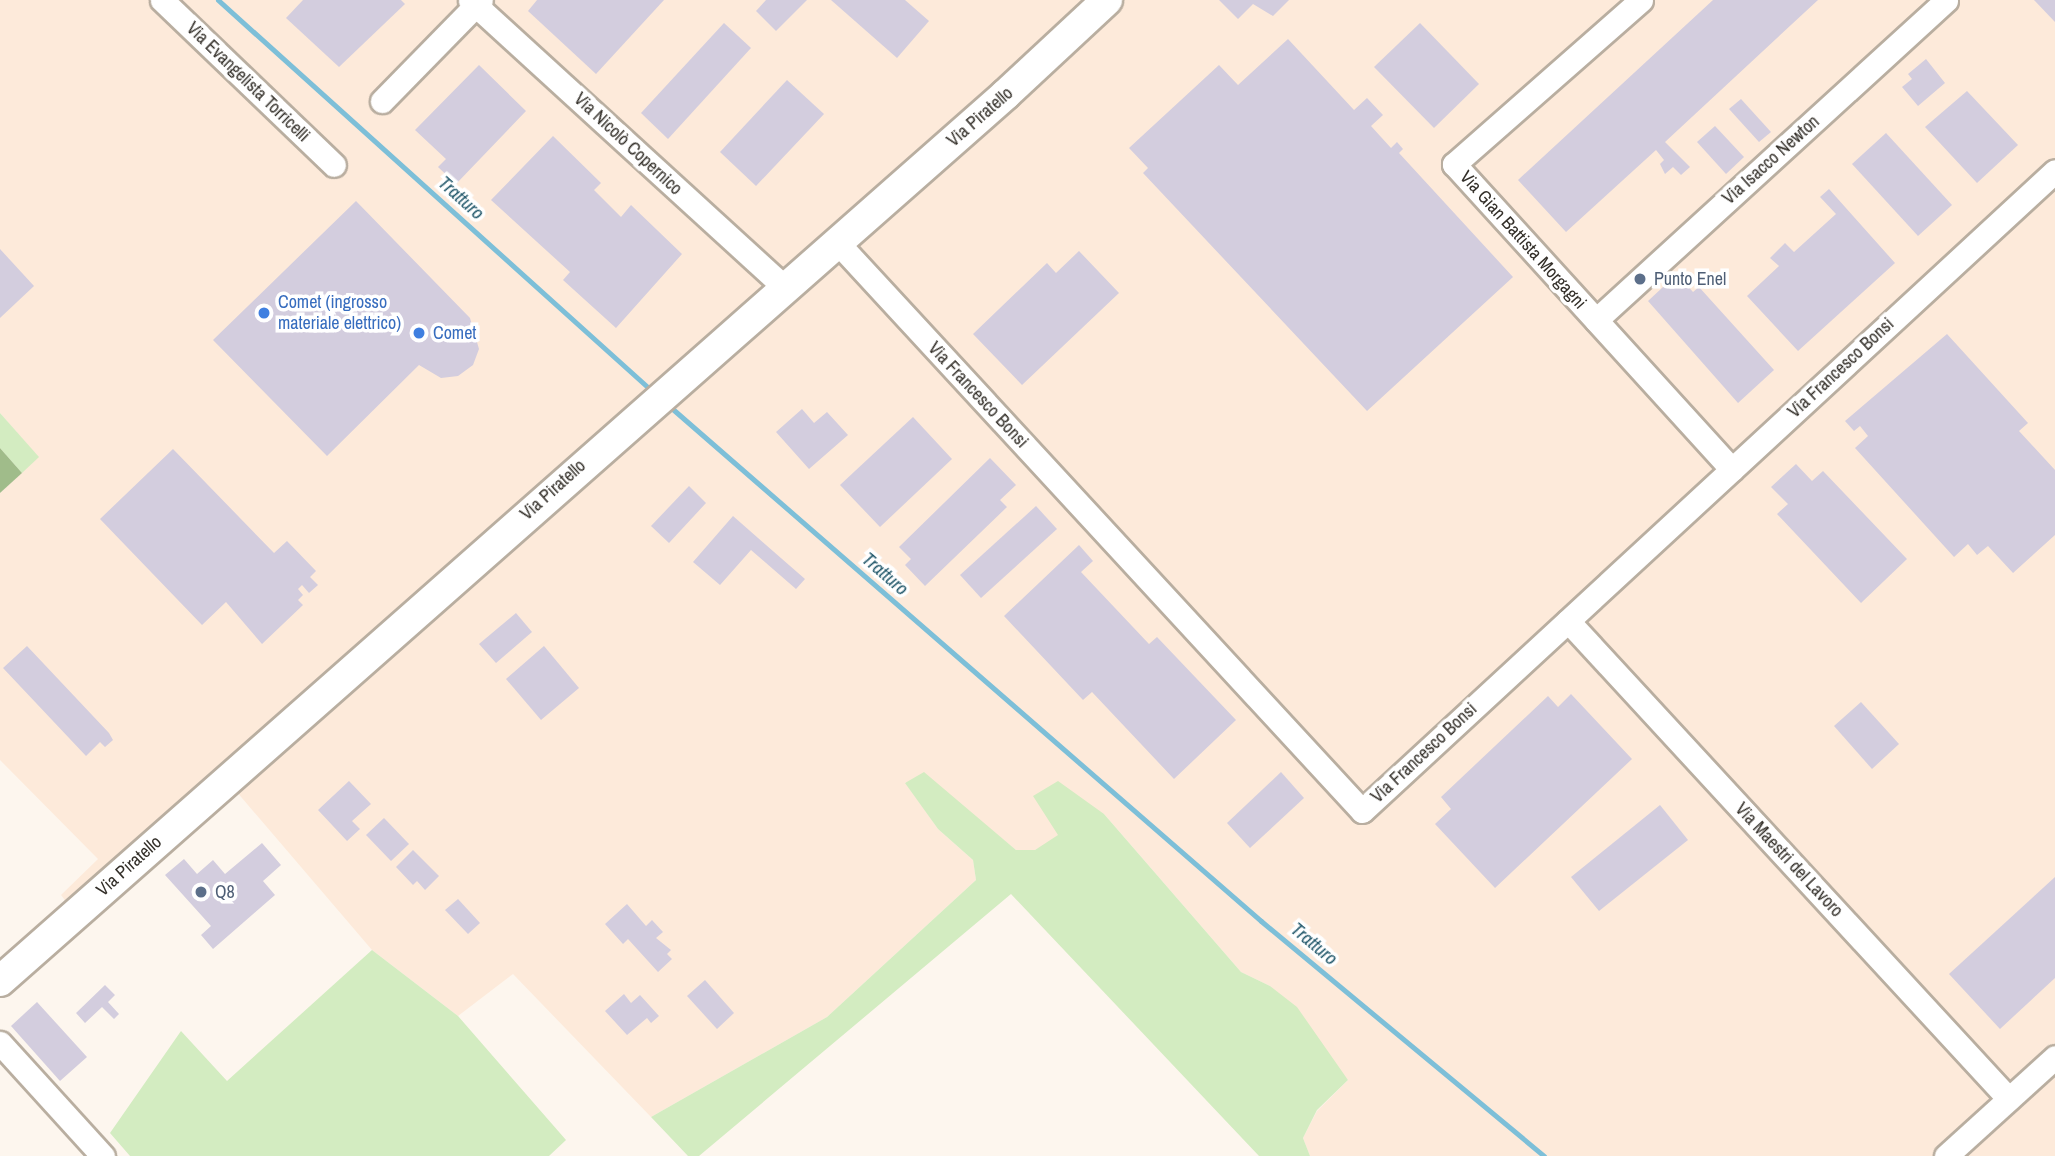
<!DOCTYPE html>
<meta charset="utf-8">
<style>
body{margin:0}
#map{position:relative;width:2055px;height:1156px;overflow:hidden;background:#fdf6ee;font-family:"Archivo Narrow",sans-serif}
div>[style]{position:absolute}
.industrial>*{inset:0;background:#fdeada}
.green>*{inset:0;background:#d3ecc1}
.forest>*{inset:0;background:#a0bc8a}
.stream>*{height:5px;margin:-2.5px;padding:0 2.5px;transform-origin:2.5px;border-radius:2.5px;background:#7dbfd8}
.building>*{inset:0;background:#d3cdde}
.roads{filter:drop-shadow(2px 0 #b9aea0) drop-shadow(-2px 0 #b9aea0) drop-shadow(0 2px #b9aea0) drop-shadow(0 -2px #b9aea0)}
.minor>*{height:23px;margin:-11.5px;padding:0 11.5px;transform-origin:11.5px;border-radius:11.5px;background:#fff}
.major>*{height:30px;margin:-15px;padding:0 15px;transform-origin:15px;border-radius:15px;background:#fff}
.dots>*{width:19px;height:19px;translate:-50% -50%;box-sizing:border-box;border:4px solid #fff;border-radius:50%}
span{translate:-50% -50%;white-space:nowrap;text-align:center;line-height:1.15;-webkit-text-stroke:7px #fff;paint-order:stroke}
.street-label{font-size:18px;color:#332f29}
.service-label{font-size:18px;color:#4e5e75}
.left{translate:0 -50%;text-align:left}
.shop-label{font-size:18px;color:#366cbe}
.water-label{font-size:19px;color:#21576a;font-style:italic}
</style>
<div id="map">
<div class="industrial">
<i style="clip-path:polygon(0 0,2055px 0,2055px 1156px,1310px 1156px,1303px 1138px,1317px 1111px,1348px 1080px,1270px 986px,1241px 972px,1104px 814px,1035px 850px,1016px 850px,989px 828px,905px 782px,938px 829px,973px 860px,976px 880px,827px 1017px,651px 1117px,513px 974px,458px 1016px,372px 950px,236px 791px,81px 922px,61px 895px,98px 859px,0 760px,0 493px,38px 457px,0 413px)"></i>
</div>
<div class="green">
<i style="clip-path:polygon(0 413px,39px 457px,22px 473px,0 448px)"></i>
<i style="clip-path:polygon(924px 772px,1016px 850px,1035px 850px,1058px 835px,1033px 796px,1058px 781px,1104px 814px,1241px 972px,1270px 986px,1297px 1007px,1348px 1080px,1317px 1110px,1303px 1138px,1310px 1156px,1259px 1156px,1011px 894px,699px 1156px,688px 1156px,651px 1117px,827px 1017px,976px 880px,973px 860px,938px 829px,905px 783px)"></i>
<i style="clip-path:polygon(372px 950px,458px 1016px,566px 1140px,549px 1156px,130px 1156px,110px 1133px,181px 1031px,227px 1081px)"></i>
</div>
<div class="forest">
<i style="clip-path:polygon(0 448px,22px 473px,0 493px)"></i>
</div>
<div class="stream">
<i style="left:218px;top:0;width:586px;rotate:42.02deg"></i>
<i style="left:668px;top:405px;width:786px;rotate:41.03deg"></i>
<i style="left:1261px;top:921px;width:368px;rotate:39.7deg"></i>
</div>
<div class="building">
<i style="clip-path:polygon(303px 0,401px 0,405px 4px,339px 67px,286px 18px)"></i>
<i style="clip-path:polygon(537px 0,664px 0,596px 74px,528px 11px)"></i>
<i style="clip-path:polygon(766px 0,807px 0,776px 31px,756px 11px)"></i>
<i style="clip-path:polygon(831px 0,905px 0,929px 21px,897px 58px)"></i>
<i style="clip-path:polygon(1219px 0,1289px 0,1273px 16px,1253px 4px,1238px 19px)"></i>
<i style="clip-path:polygon(1713px 0,1818px 0,1665px 142px,1690px 167px,1681px 175px,1673px 167px,1665px 174px,1660px 164px,1664px 160px,1656px 150px,1566px 232px,1518px 180px)"></i>
<i style="clip-path:polygon(2034px 0,2055px 0,2055px 22px)"></i>
<i style="clip-path:polygon(724px 23px,751px 48px,668px 139px,641px 113px)"></i>
<i style="clip-path:polygon(1420px 23px,1479px 84px,1434px 128px,1374px 67px)"></i>
<i style="clip-path:polygon(1288px 39px,1354px 110px,1367px 98px,1383px 115px,1371px 126px,1391px 148px,1397px 142px,1403px 149px,1399px 153px,1513px 277px,1367px 411px,1143px 173px,1148px 168px,1129px 148px,1219px 65px,1238px 85px)"></i>
<i style="clip-path:polygon(1926px 59px,1945px 83px,1918px 106px,1902px 87px,1912px 79px,1908px 74px)"></i>
<i style="clip-path:polygon(479px 65px,526px 111px,456px 184px,438px 167px,446px 159px,415px 130px)"></i>
<i style="clip-path:polygon(787px 80px,824px 114px,756px 186px,720px 152px)"></i>
<i style="clip-path:polygon(1967px 91px,2018px 145px,1977px 183px,1925px 127px)"></i>
<i style="clip-path:polygon(1741px 99px,1771px 132px,1759px 142px,1729px 109px)"></i>
<i style="clip-path:polygon(1715px 126px,1744px 157px,1726px 174px,1697px 142px)"></i>
<i style="clip-path:polygon(1886px 133px,1952px 205px,1918px 236px,1852px 164px)"></i>
<i style="clip-path:polygon(553px 136px,601px 183px,594px 190px,621px 217px,631px 205px,682px 254px,616px 328px,563px 280px,570px 272px,491px 200px)"></i>
<i style="clip-path:polygon(1829px 189px,1895px 263px,1798px 351px,1747px 296px,1779px 266px,1770px 258px,1785px 243px,1794px 252px,1836px 214px,1820px 197px)"></i>
<i style="clip-path:polygon(356px 201px,470px 318px,479px 349px,473px 365px,458px 376px,441px 378px,419px 365px,327px 456px,213px 340px)"></i>
<i style="clip-path:polygon(0 249px,34px 286px,0 318px)"></i>
<i style="clip-path:polygon(1079px 251px,1119px 293px,1022px 385px,973px 334px,1047px 263px,1056px 273px)"></i>
<i style="clip-path:polygon(1677px 274px,1693px 292px,1699px 287px,1774px 370px,1738px 403px,1648px 301px)"></i>
<i style="clip-path:polygon(1947px 334px,2028px 423px,2019px 431px,2055px 470px,2055px 535px,2013px 573px,1988px 546px,1977px 555px,1968px 544px,1954px 557px,1855px 448px,1868px 436px,1860px 426px,1854px 431px,1845px 421px)"></i>
<i style="clip-path:polygon(802px 409px,814px 423px,827px 412px,848px 435px,809px 469px,776px 432px)"></i>
<i style="clip-path:polygon(913px 417px,952px 459px,880px 527px,840px 485px)"></i>
<i style="clip-path:polygon(173px 449px,274px 553px,287px 541px,316px 571px,310px 577px,318px 585px,309px 593px,302px 585px,298px 589px,303px 595px,298px 600px,303px 605px,262px 644px,226px 602px,202px 625px,100px 519px)"></i>
<i style="clip-path:polygon(990px 458px,1016px 485px,1000px 500px,1007px 507px,925px 586px,905px 565px,911px 559px,899px 547px)"></i>
<i style="clip-path:polygon(1796px 464px,1812px 481px,1823px 471px,1907px 559px,1861px 603px,1777px 514px,1788px 504px,1771px 487px)"></i>
<i style="clip-path:polygon(689px 486px,706px 503px,669px 543px,651px 526px)"></i>
<i style="clip-path:polygon(1036px 506px,1057px 529px,981px 598px,960px 575px)"></i>
<i style="clip-path:polygon(733px 516px,805px 579px,796px 589px,751px 550px,720px 585px,693px 562px)"></i>
<i style="clip-path:polygon(1079px 545px,1093px 561px,1081px 572px,1149px 644px,1157px 637px,1236px 720px,1174px 779px,1092px 692px,1083px 700px,1004px 616px)"></i>
<i style="clip-path:polygon(516px 613px,532px 632px,496px 663px,479px 644px)"></i>
<i style="clip-path:polygon(27px 646px,109px 733px,113px 740px,105px 747px,100px 742px,86px 756px,3px 668px)"></i>
<i style="clip-path:polygon(544px 646px,579px 688px,541px 720px,506px 679px)"></i>
<i style="clip-path:polygon(1571px 694px,1632px 759px,1495px 888px,1435px 824px,1451px 809px,1441px 797px,1548px 696px,1558px 707px)"></i>
<i style="clip-path:polygon(1861px 702px,1899px 744px,1872px 769px,1834px 726px)"></i>
<i style="clip-path:polygon(1281px 772px,1304px 798px,1250px 848px,1227px 823px)"></i>
<i style="clip-path:polygon(349px 781px,371px 804px,352px 821px,360px 829px,347px 841px,318px 810px)"></i>
<i style="clip-path:polygon(1660px 805px,1688px 840px,1599px 911px,1571px 877px)"></i>
<i style="clip-path:polygon(384px 818px,409px 844px,391px 861px,366px 835px)"></i>
<i style="clip-path:polygon(262px 843px,281px 865px,263px 881px,275px 895px,213px 949px,201px 935px,211px 926px,165px 875px,184px 859px,197px 874px,213px 860px,225px 874px)"></i>
<i style="clip-path:polygon(413px 850px,439px 876px,425px 890px,417px 881px,413px 885px,396px 867px)"></i>
<i style="clip-path:polygon(2055px 877px,2055px 978px,2000px 1029px,1949px 974px)"></i>
<i style="clip-path:polygon(458px 899px,480px 923px,468px 934px,445px 910px)"></i>
<i style="clip-path:polygon(627px 904px,646px 926px,652px 920px,663px 932px,656px 938px,671px 950px,667px 954px,672px 959px,658px 972px,628px 939px,623px 944px,605px 924px)"></i>
<i style="clip-path:polygon(705px 980px,734px 1013px,717px 1029px,687px 996px)"></i>
<i style="clip-path:polygon(105px 985px,115px 995px,108px 1002px,119px 1014px,114px 1019px,102px 1007px,85px 1023px,76px 1013px)"></i>
<i style="clip-path:polygon(624px 994px,631px 1003px,640px 995px,659px 1016px,651px 1023px,647px 1018px,627px 1035px,605px 1011px)"></i>
<i style="clip-path:polygon(37px 1002px,87px 1057px,60px 1081px,11px 1026px)"></i>
</div>
<div class="roads">
<div class="minor">
<i style="left:162px;top:0;width:238px;rotate:43.8deg"></i>
<i style="left:470px;top:0;width:427px;rotate:42.4deg"></i>
<i style="left:1641px;top:0;width:249px;rotate:138.7deg"></i>
<i style="left:1454px;top:164px;width:413px;rotate:47.7deg"></i>
<i style="left:382px;top:101px;width:141px;rotate:-45.6deg"></i>
<i style="left:837px;top:242px;width:774px;rotate:47.3deg"></i>
<i style="left:1362px;top:811px;width:943px;rotate:-42.72deg"></i>
<i style="left:1596px;top:320px;width:474px;rotate:-42.4deg"></i>
<i style="left:1568px;top:621px;width:650px;rotate:47.31deg"></i>
<i style="left:0;top:1043px;width:153px;rotate:47.7deg"></i>
<i style="left:1946px;top:1156px;width:147px;rotate:-42.2deg"></i>
</div>
<div class="major">
<i style="left:0;top:981px;width:1341px;rotate:-41.4deg"></i>
<i style="left:1006px;top:94px;width:138px;rotate:-42.9deg"></i>
</div>
</div>
<div class="dots">
<i style="left:1640px;top:279px;background:#5c6f8a"></i>
<i style="left:264px;top:313px;background:#3f7fe0"></i>
<i style="left:419px;top:333px;background:#3f7fe0"></i>
<i style="left:201px;top:892px;background:#5c6f8a"></i>
</div>
<div class="street-label">
<span style="left:248px;top:82px;rotate:44deg">Via Evangelista Torricelli</span>
<span style="left:980px;top:117px;rotate:-41deg">Via Piratello</span>
<span style="left:628px;top:144px;rotate:43deg">Via Nicolò Copernico</span>
<span style="left:1771px;top:160px;rotate:-42deg">Via Isacco Newton</span>
<span style="left:1523px;top:240px;rotate:48deg">Via Gian Battista Morgagni</span>
<span style="left:1841px;top:368px;rotate:-43deg">Via Francesco Bonsi</span>
<span style="left:978px;top:395px;rotate:47deg">Via Francesco Bonsi</span>
<span style="left:553px;top:490px;rotate:-42deg">Via Piratello</span>
<span style="left:1424px;top:753px;rotate:-43deg">Via Francesco Bonsi</span>
<span style="left:1789px;top:860px;rotate:47deg">Via Maestri del Lavoro</span>
<span style="left:129px;top:866px;rotate:-42deg">Via Piratello</span>
</div>
<div class="service-label">
<span class="left" style="left:1654px;top:279px">Punto Enel</span>
<span class="left" style="left:215px;top:892px">Q8</span>
</div>
<div class="shop-label">
<span class="left" style="left:278px;top:313px">Comet (ingrosso<br>materiale elettrico)</span>
<span class="left" style="left:433px;top:333px">Comet</span>
</div>
<div class="water-label">
<span style="left:461px;top:198px;rotate:42deg">Tratturo</span>
<span style="left:885px;top:574px;rotate:41deg">Tratturo</span>
<span style="left:1314px;top:944px;rotate:40deg">Tratturo</span>
</div>
</div>
